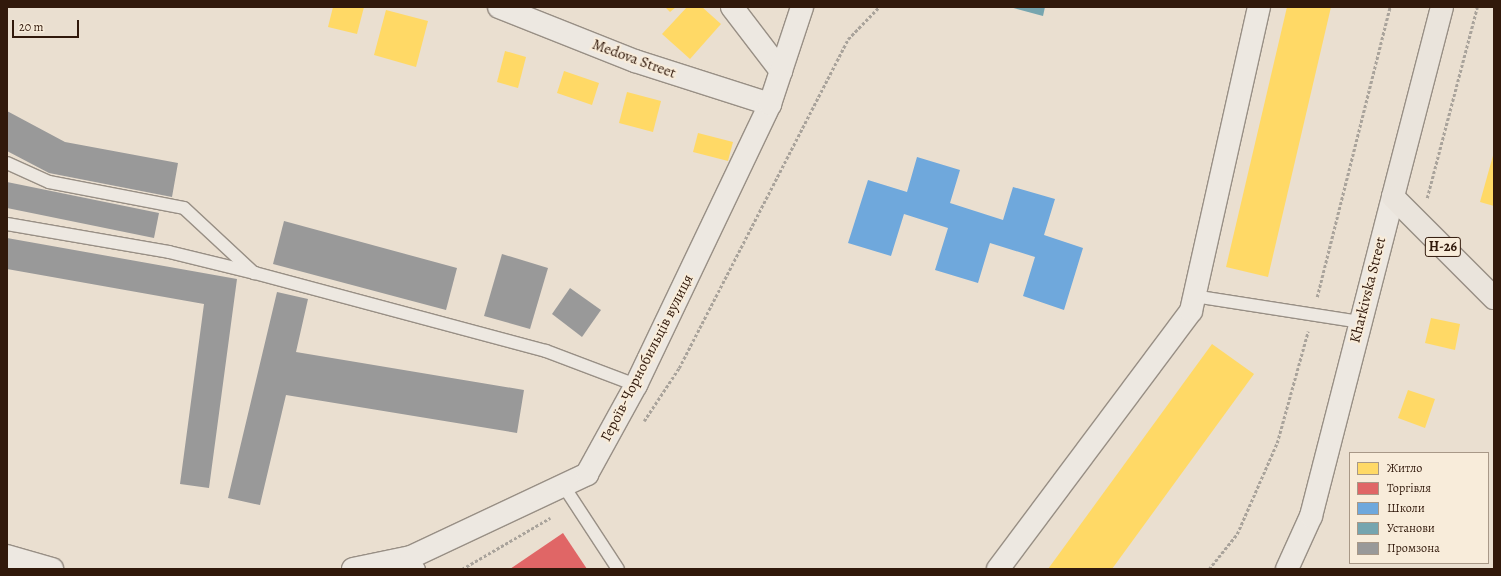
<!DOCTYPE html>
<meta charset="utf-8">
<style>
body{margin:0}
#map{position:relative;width:1501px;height:576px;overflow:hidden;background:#eadfd0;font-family:Alegreya,serif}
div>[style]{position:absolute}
.homes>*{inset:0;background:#ffd966}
.shops>*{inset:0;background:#e06666}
.schools>*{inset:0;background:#6fa8dc}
.public>*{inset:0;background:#76a5af}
.industry>*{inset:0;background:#999}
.path>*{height:2.5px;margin-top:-1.25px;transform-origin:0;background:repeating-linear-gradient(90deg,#a9a39b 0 3px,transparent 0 5px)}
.roads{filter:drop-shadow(1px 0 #988f85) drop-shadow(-1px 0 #988f85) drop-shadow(0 1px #988f85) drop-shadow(0 -1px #988f85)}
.service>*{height:12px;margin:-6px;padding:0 6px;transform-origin:6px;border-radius:6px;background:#ede8e1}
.minor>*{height:22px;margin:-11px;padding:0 11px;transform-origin:11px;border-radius:11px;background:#ede8e1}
.tertiary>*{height:22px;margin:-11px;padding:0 11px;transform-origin:11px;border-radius:11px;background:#ede8e1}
.primary>*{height:22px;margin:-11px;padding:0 11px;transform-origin:11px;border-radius:11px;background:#eae4dc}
span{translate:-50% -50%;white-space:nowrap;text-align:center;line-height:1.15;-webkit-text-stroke:4px #f8ecda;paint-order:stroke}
.shield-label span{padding:1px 3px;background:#f8ecda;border:1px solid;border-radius:3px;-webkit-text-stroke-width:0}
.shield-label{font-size:14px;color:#31190b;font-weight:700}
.street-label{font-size:15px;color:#31190b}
.frame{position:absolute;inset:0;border:8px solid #31190b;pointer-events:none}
.legend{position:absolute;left:1349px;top:452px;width:140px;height:112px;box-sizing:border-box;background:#f8ecda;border:1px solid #a89887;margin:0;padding:5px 7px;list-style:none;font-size:12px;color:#31190b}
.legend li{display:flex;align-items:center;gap:8px;height:20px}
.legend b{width:20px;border:1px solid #a89887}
.scale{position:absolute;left:12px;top:20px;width:67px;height:18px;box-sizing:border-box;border:2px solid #31190b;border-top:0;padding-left:5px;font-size:12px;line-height:14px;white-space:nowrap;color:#31190b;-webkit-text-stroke:3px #f8ecda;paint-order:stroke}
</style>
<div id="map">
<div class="homes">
<i style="clip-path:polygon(333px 7px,364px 7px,357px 34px,328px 27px)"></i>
<i style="clip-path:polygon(665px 7px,676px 7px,670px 12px)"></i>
<i style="clip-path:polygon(687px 7px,702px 7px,721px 24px,690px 59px,662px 34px)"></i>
<i style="clip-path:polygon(1287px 7px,1331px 7px,1268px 277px,1226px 267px)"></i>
<i style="clip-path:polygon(386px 10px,428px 21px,416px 67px,374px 55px)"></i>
<i style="clip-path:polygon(505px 51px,526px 57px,518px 88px,497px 82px)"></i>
<i style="clip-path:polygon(564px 71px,599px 83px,592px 105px,557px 93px)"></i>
<i style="clip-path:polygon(627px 92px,661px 101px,653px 132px,619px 123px)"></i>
<i style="clip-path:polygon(698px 133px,733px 142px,728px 161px,693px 152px)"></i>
<i style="clip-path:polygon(1494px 152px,1494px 206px,1480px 202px)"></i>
<i style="clip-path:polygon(1431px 318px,1460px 324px,1455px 350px,1425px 343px)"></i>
<i style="clip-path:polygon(1212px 344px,1254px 374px,1112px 569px,1048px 569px)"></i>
<i style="clip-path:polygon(1408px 390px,1435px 399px,1425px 428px,1398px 418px)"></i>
</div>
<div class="shops">
<i style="clip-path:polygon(563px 533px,587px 569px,510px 569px)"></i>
</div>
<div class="schools">
<i style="clip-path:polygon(917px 157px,960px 170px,950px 203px,1003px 220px,1013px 187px,1055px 199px,1044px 235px,1083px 248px,1064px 310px,1023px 296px,1035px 257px,990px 243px,978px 283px,935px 270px,948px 228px,904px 214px,891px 256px,848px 243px,868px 180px,907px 192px)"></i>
</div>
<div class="public">
<i style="clip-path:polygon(1010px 7px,1045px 7px,1043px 16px)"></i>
</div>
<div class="industry">
<i style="clip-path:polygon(7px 111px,65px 142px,178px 163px,172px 197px,49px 173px,7px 151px)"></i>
<i style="clip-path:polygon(7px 182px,159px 213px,154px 238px,7px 208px)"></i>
<i style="clip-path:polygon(284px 221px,457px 268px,446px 310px,273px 264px)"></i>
<i style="clip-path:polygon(7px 238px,237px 279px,209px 488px,180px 484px,204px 304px,7px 269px)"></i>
<i style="clip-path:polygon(502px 254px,548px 268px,530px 329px,484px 316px)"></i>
<i style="clip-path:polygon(570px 288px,601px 310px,582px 337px,552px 314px)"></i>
<i style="clip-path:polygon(277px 292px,308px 299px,296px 352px,524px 390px,517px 433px,286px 395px,260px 505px,228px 498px)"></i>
</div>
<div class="path">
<i style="left:1427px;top:198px;width:197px;rotate:-75.3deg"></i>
<i style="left:1317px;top:297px;width:299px;rotate:-75.9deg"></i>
<i style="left:644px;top:421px;width:64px;rotate:-56.6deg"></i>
<i style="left:679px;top:368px;width:370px;rotate:-62.8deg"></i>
<i style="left:848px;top:39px;width:45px;rotate:-45.9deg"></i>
<i style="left:462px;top:569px;width:102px;rotate:-30.1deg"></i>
<i style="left:1209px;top:569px;width:45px;rotate:-51.3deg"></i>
<i style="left:1237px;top:534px;width:99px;rotate:-66.3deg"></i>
<i style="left:1277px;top:443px;width:116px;rotate:-74.5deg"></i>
</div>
<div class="roads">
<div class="service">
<i style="left:7px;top:163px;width:46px;rotate:24.3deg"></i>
<i style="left:49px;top:182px;width:137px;rotate:10.9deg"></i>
<i style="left:184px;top:208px;width:96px;rotate:42.9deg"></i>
<i style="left:7px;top:224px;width:164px;rotate:9.8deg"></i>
<i style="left:169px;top:252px;width:89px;rotate:13.7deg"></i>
<i style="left:255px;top:273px;width:301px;rotate:15deg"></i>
<i style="left:546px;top:351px;width:96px;rotate:20.7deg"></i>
<i style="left:1194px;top:296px;width:168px;rotate:8.9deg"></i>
<i style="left:563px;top:485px;width:100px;rotate:56.8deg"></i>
<i style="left:411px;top:557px;width:14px;rotate:56deg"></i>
</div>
<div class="minor">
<i style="left:499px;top:7px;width:146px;rotate:21.7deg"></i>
<i style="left:635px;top:61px;width:142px;rotate:17.7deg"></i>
<i style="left:732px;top:7px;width:81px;rotate:52.6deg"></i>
<i style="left:7px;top:556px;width:47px;rotate:16.1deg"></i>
<i style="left:353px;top:569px;width:59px;rotate:-11.7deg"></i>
<i style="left:411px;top:557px;width:195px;rotate:-25.2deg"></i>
<i style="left:587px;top:474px;width:102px;rotate:-61.2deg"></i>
<i style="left:636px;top:385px;width:311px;rotate:-64.5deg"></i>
<i style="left:770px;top:104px;width:102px;rotate:-71.7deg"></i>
<i style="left:998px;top:569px;width:322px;rotate:-53.2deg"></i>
<i style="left:1191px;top:311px;width:312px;rotate:-77.4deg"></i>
</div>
<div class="tertiary">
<i style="left:1287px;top:569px;width:58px;rotate:-65.6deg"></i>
<i style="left:1311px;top:516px;width:329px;rotate:-75.6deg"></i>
</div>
<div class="primary">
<i style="left:1442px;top:7px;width:196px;rotate:104.5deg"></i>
<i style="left:1393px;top:197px;width:143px;rotate:45deg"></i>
</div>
</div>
<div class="shield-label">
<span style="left:1443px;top:247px">Н-26</span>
</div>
<div class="street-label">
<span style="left:634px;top:59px;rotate:20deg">Medova Street</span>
<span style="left:1368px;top:290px;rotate:-76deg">Kharkivska Street</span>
<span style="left:647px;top:358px;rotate:-63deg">Героїв-Чорнобильців вулиця</span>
</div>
<div class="frame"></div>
<ul class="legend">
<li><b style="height:11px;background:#ffd966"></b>Житло</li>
<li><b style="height:11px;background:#e06666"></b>Торгівля</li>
<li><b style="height:11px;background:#6fa8dc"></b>Школи</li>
<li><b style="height:11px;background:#76a5af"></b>Установи</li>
<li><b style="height:11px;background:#999"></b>Промзона</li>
</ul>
<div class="scale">20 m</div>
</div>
